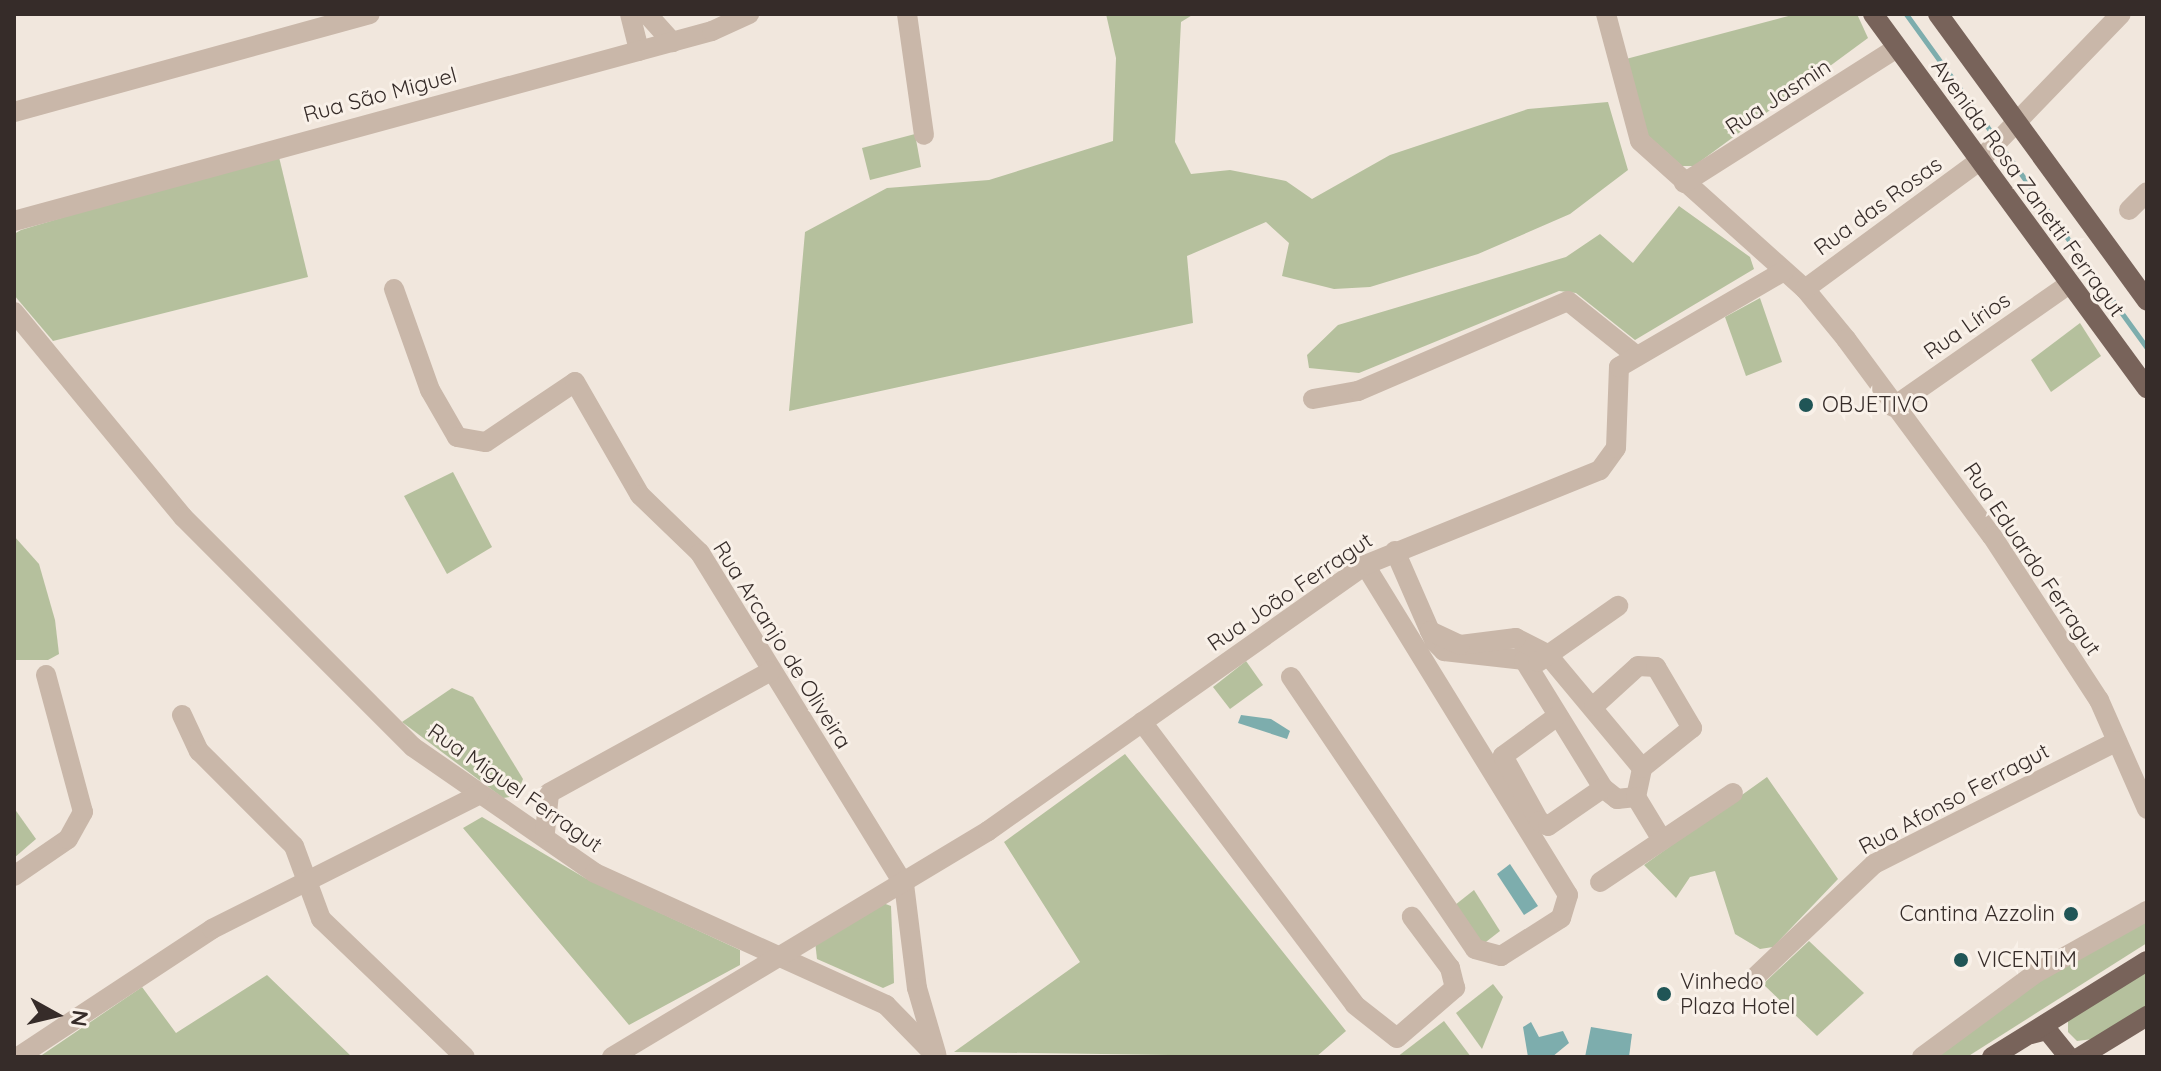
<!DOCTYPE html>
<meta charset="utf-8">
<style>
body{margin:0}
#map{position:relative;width:2161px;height:1071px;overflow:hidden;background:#f1e7dd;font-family:Quicksand,sans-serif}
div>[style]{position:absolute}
.green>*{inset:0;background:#b5c09d}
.water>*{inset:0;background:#7dadad}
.stream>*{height:5px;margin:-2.5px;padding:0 2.5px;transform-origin:2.5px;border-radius:2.5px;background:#7dadad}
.minor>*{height:20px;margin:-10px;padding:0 10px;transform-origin:10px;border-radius:10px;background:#c9b7a9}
.major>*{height:20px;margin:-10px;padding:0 10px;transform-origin:10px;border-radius:10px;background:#78635a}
.dots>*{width:22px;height:22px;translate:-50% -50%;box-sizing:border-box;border:4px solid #f9f1e9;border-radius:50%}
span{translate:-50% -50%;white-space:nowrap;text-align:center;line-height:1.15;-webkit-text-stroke:6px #f9f1e9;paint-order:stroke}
.street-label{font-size:22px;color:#362c29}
.poi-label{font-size:22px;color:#362c29}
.left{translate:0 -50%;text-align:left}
.right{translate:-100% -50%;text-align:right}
.frame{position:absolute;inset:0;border:16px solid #362c29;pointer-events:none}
.north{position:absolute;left:16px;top:975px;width:80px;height:80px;-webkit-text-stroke:6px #f9f1e9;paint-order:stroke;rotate:98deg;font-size:22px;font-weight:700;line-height:32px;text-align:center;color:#362c29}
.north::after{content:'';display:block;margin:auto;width:28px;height:36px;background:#362c29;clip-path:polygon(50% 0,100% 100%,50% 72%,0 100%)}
</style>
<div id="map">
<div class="green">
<i style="clip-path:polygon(1106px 14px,1194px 14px,1181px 22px,1175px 142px,1191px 174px,1230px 170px,1286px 181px,1312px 199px,1390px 155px,1528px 109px,1608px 102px,1628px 170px,1570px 214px,1478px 254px,1370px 287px,1334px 289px,1282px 276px,1289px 243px,1266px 222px,1187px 256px,1193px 323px,789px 411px,805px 232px,887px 188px,989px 180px,1113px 141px,1116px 58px)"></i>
<i style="clip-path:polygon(1796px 14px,1857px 14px,1868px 38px,1694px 166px,1682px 166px,1644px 132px,1626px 59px)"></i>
<i style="clip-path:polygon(915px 134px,921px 167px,870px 180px,862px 148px)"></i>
<i style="clip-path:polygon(278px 153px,308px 277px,53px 341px,14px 295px,14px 234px,21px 230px)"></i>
<i style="clip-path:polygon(1679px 206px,1750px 257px,1754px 269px,1635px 340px,1576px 293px,1559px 291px,1359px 373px,1309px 368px,1307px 355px,1338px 325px,1566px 257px,1600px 234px,1633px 263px)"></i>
<i style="clip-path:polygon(1760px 298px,1782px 362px,1746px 376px,1725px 317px)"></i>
<i style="clip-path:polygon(2080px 323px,2101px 356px,2051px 392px,2031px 360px)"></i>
<i style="clip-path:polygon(453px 472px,492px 547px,447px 574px,404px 496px)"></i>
<i style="clip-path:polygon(14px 536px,39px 564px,55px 620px,59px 654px,48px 660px,14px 660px)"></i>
<i style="clip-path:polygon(1246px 661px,1263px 685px,1230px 709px,1213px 687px)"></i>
<i style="clip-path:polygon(452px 688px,473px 697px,523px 779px,516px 796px,503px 798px,402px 722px)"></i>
<i style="clip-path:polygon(1125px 754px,1346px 1031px,1316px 1057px,954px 1052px,1080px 962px,1004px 842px)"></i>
<i style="clip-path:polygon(1767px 777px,1838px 879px,1773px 947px,1760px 949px,1735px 934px,1715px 871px,1690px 877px,1676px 898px,1644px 865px)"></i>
<i style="clip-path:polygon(14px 808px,36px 839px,14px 858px)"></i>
<i style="clip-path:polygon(482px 817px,585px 878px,740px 950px,740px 965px,629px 1025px,463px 828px)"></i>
<i style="clip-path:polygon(1474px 890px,1500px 931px,1482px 945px,1455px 905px)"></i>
<i style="clip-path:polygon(883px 903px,891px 906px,894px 983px,883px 988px,817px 959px,815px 941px)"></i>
<i style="clip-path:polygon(2147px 920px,2147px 943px,1967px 1057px,1935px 1057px,1988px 1011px)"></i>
<i style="clip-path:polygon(1809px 941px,1864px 993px,1817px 1036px,1763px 984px)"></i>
<i style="clip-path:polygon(2147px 969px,2147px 1005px,2093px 1039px,2077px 1041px,2068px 1032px,2068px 1020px)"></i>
<i style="clip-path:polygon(267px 975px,352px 1057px,39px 1057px,142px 987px,176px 1033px)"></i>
<i style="clip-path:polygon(1493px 984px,1503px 997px,1482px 1049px,1456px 1013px)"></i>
<i style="clip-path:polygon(1444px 1021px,1471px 1057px,1397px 1057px)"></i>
</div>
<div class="water">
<i style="clip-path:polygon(1241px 715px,1271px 719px,1290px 731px,1287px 739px,1238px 723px)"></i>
<i style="clip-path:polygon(1510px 864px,1538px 906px,1524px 915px,1497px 874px)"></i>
<i style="clip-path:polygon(1531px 1022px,1539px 1037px,1563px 1031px,1569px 1043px,1552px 1057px,1528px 1057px,1523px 1027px)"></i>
<i style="clip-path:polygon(1591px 1027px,1632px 1034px,1629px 1057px,1585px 1057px)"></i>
</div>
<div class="stream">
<i style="left:1906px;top:14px;width:150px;rotate:54.2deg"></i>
<i style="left:2000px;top:145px;width:251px;rotate:54.1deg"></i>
</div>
<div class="minor">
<i style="left:630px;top:14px;width:38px;rotate:76deg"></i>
<i style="left:647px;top:14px;width:38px;rotate:48deg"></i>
<i style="left:907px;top:14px;width:122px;rotate:82deg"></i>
<i style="left:1606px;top:14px;width:131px;rotate:75deg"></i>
<i style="left:1640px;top:141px;width:222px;rotate:41.9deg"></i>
<i style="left:1805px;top:289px;width:65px;rotate:50.6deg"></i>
<i style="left:1846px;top:339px;width:245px;rotate:53.5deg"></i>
<i style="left:1992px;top:536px;width:196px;rotate:56.9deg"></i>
<i style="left:2099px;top:700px;width:119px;rotate:66.2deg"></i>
<i style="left:14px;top:112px;width:369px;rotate:-15.4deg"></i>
<i style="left:1684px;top:183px;width:252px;rotate:-32.4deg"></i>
<i style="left:2129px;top:210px;width:25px;rotate:-45deg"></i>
<i style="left:14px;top:221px;width:723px;rotate:-15.23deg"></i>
<i style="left:712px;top:31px;width:41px;rotate:-24.7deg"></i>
<i style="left:394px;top:289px;width:107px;rotate:70.4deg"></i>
<i style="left:430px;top:390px;width:54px;rotate:60.1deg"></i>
<i style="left:457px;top:437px;width:29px;rotate:10deg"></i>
<i style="left:486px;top:442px;width:107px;rotate:-34deg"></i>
<i style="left:575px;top:382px;width:130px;rotate:60.1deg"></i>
<i style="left:640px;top:495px;width:83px;rotate:44deg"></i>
<i style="left:700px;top:553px;width:389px;rotate:58.4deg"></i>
<i style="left:904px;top:884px;width:105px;rotate:82.9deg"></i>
<i style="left:917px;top:988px;width:68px;rotate:73.7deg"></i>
<i style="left:1805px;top:289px;width:216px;rotate:-36.3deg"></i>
<i style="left:1979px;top:161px;width:204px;rotate:-46deg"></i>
<i style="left:14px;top:312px;width:266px;rotate:50.5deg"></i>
<i style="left:183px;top:517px;width:325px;rotate:45deg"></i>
<i style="left:413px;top:747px;width:221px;rotate:34.7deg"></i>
<i style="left:595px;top:873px;width:320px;rotate:24.4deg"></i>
<i style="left:886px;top:1005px;width:73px;rotate:45.6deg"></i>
<i style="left:1313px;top:399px;width:46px;rotate:-10.1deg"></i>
<i style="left:1358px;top:391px;width:228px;rotate:-23.2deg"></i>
<i style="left:1568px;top:301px;width:83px;rotate:38.7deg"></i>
<i style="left:1893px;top:407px;width:213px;rotate:-34.9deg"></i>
<i style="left:1395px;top:551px;width:87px;rotate:66.4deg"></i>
<i style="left:1430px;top:631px;width:12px;rotate:66deg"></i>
<i style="left:1435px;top:642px;width:13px;rotate:45deg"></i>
<i style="left:1444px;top:651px;width:81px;rotate:6.4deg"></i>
<i style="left:1524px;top:660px;width:150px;rotate:58.3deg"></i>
<i style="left:1603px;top:788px;width:18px;rotate:38deg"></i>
<i style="left:1617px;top:799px;width:19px;rotate:-6deg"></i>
<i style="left:1636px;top:797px;width:30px;rotate:-78deg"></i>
<i style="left:1642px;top:768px;width:148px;rotate:-129.8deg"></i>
<i style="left:1547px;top:654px;width:35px;rotate:-153deg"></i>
<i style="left:1516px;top:638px;width:56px;rotate:172.9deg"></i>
<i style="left:1460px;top:645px;width:33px;rotate:-155deg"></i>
<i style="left:1538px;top:662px;width:98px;rotate:-35deg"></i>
<i style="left:1291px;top:677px;width:328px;rotate:55.9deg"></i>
<i style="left:1475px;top:949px;width:27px;rotate:15deg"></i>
<i style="left:1501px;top:956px;width:71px;rotate:-32.3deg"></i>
<i style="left:1561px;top:918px;width:24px;rotate:-73deg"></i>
<i style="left:1568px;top:895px;width:387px;rotate:-121.6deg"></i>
<i style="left:1594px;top:706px;width:59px;rotate:-42.3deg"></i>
<i style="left:1638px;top:666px;width:18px;rotate:3deg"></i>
<i style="left:1656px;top:667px;width:71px;rotate:59.5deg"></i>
<i style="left:1692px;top:728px;width:64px;rotate:141.3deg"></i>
<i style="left:182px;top:715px;width:40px;rotate:65deg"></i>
<i style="left:199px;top:751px;width:134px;rotate:45deg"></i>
<i style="left:294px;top:846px;width:78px;rotate:69.7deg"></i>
<i style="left:321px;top:919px;width:199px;rotate:43.8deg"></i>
<i style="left:1556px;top:717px;width:66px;rotate:143.7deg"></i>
<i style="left:1503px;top:756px;width:74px;rotate:61deg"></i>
<i style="left:1539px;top:821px;width:10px;rotate:29deg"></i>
<i style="left:1548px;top:826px;width:67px;rotate:-34.6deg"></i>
<i style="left:1142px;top:722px;width:354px;rotate:53deg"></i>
<i style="left:1355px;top:1005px;width:53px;rotate:38.2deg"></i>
<i style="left:1397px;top:1038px;width:77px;rotate:-40.8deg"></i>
<i style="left:1455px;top:988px;width:21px;rotate:-104deg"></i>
<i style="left:1450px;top:968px;width:64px;rotate:-126.7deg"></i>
<i style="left:1636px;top:797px;width:50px;rotate:58.8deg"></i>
<i style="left:545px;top:832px;width:39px;rotate:-84deg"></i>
<i style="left:549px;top:793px;width:253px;rotate:-28.8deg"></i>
<i style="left:14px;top:876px;width:65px;rotate:-34.4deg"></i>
<i style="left:68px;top:839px;width:31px;rotate:-61deg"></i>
<i style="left:83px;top:812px;width:142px;rotate:-105.1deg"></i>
<i style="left:1600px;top:882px;width:160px;rotate:-33.8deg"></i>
<i style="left:1753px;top:979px;width:167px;rotate:-43.5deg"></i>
<i style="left:1874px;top:864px;width:272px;rotate:-26.8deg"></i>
<i style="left:18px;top:1057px;width:232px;rotate:-33.4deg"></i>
<i style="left:212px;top:929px;width:299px;rotate:-26.7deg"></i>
<i style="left:612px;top:1057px;width:439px;rotate:-31deg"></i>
<i style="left:988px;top:831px;width:461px;rotate:-35.2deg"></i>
<i style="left:1365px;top:565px;width:253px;rotate:-22deg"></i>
<i style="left:1600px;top:470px;width:27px;rotate:-54deg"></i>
<i style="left:1616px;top:448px;width:81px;rotate:-87.9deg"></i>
<i style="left:1619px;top:367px;width:191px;rotate:-30.2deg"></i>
<i style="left:1922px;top:1057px;width:142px;rotate:-36.4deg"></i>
<i style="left:2036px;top:973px;width:127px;rotate:-29.2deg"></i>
</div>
<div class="major">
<i style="left:1873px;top:14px;width:464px;rotate:53.8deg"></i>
<i style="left:1938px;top:14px;width:355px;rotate:53.9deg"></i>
<i style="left:2031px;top:1034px;width:16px;rotate:-14deg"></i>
<i style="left:2047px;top:1030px;width:35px;rotate:51deg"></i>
<i style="left:1992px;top:1057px;width:182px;rotate:-31.8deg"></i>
<i style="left:2080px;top:1057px;width:79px;rotate:-31.5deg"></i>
</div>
<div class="dots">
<i style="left:1806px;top:405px;background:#205556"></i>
<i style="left:2071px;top:914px;background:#205556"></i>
<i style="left:1961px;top:960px;background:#205556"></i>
<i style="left:1664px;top:994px;background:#205556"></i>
</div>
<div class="street-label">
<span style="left:380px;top:95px;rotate:-15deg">Rua São Miguel</span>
<span style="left:1778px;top:97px;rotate:-33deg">Rua Jasmin</span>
<span style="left:2028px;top:188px;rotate:54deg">Avenida Rosa Zanetti Ferragut</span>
<span style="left:1878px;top:206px;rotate:-36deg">Rua das Rosas</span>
<span style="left:1967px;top:326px;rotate:-35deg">Rua Lírios</span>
<span style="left:2032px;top:559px;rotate:56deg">Rua Eduardo Ferragut</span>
<span style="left:1290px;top:592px;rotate:-34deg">Rua João Ferragut</span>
<span style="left:782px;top:645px;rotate:58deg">Rua Arcanjo de Oliveira</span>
<span style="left:515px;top:788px;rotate:35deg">Rua Miguel Ferragut</span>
<span style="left:1954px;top:799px;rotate:-28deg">Rua Afonso Ferragut</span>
</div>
<div class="poi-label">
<span class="left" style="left:1822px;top:405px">OBJETIVO</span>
<span class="right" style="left:2055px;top:914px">Cantina Azzolin</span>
<span class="left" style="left:1977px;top:960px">VICENTIM</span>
<span class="left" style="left:1680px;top:994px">Vinhedo<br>Plaza Hotel</span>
</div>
<div class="frame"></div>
<div class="north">N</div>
</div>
